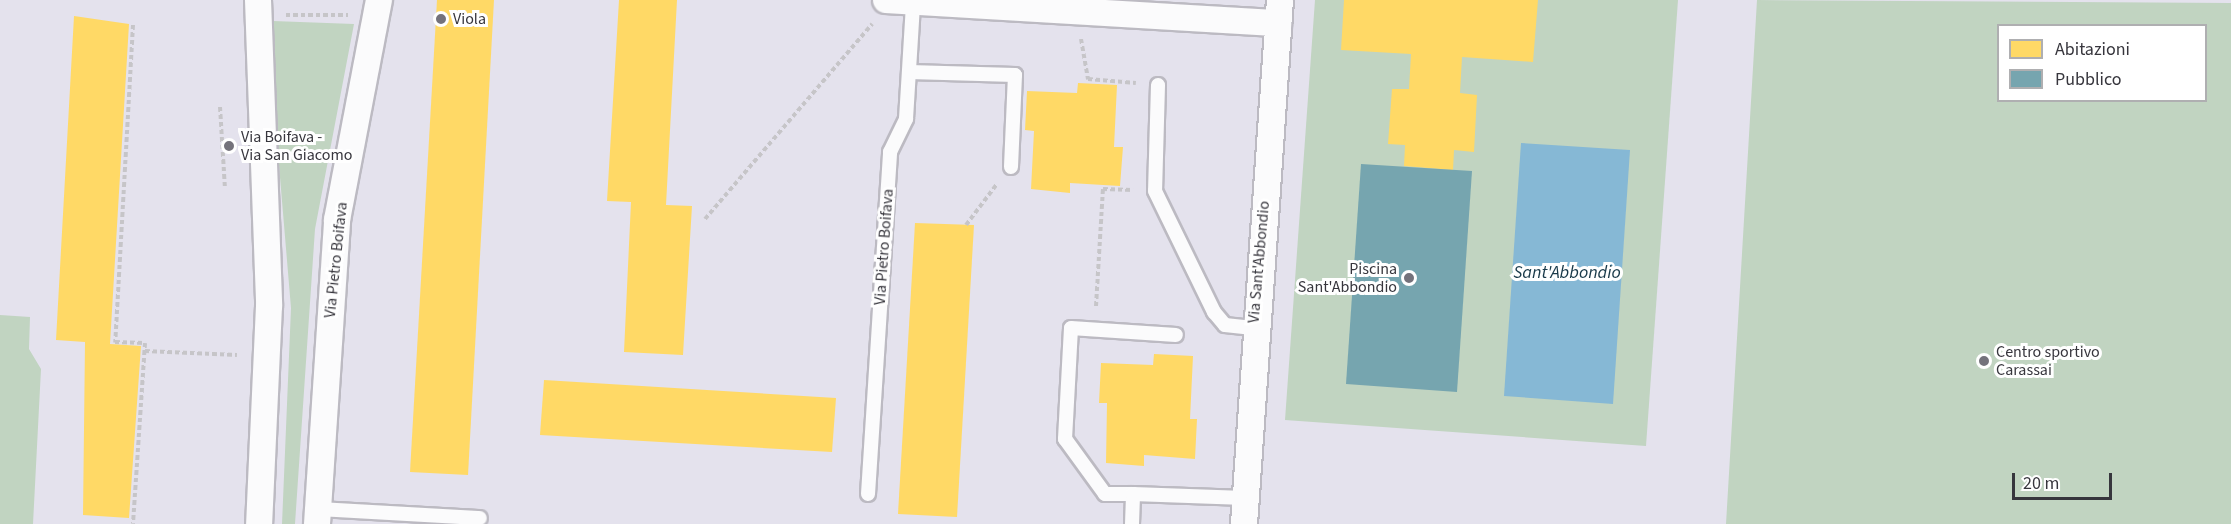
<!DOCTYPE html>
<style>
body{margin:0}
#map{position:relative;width:2231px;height:524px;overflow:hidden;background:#e4e2ed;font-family:"Source Sans 3",sans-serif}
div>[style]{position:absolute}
.green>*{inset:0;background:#c1d4c1}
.water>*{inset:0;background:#86b8d5}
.homes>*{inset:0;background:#ffd966}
.public>*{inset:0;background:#76a5af}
.path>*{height:4px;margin-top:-2px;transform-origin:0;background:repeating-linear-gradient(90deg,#c6c5c8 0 4.5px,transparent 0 7.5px)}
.roads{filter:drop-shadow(2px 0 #bcbac2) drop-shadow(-2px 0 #bcbac2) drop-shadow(0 2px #bcbac2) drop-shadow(0 -2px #bcbac2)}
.service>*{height:14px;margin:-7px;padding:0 7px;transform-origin:7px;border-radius:7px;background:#fbfbfc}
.minor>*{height:26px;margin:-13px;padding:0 13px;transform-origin:13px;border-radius:13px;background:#fbfbfc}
.dots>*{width:16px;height:16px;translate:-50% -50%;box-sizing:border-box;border:3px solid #fff;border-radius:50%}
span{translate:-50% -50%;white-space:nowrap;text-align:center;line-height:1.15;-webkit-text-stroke:6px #fff;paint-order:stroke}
.poi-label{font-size:16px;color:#37363d}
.left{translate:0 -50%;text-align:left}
.right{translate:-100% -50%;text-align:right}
.street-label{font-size:16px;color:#37363d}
.water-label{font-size:18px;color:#183949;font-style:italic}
.legend{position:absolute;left:1997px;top:24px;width:210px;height:78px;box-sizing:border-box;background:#fff;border:2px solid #afafb1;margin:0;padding:8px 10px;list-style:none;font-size:18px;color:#37363d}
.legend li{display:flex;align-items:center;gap:12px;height:30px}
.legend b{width:30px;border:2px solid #afafb1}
.scale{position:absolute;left:2012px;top:473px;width:100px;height:27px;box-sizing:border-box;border:3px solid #37363d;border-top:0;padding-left:8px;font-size:18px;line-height:21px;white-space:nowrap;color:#37363d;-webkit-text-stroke:4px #fff;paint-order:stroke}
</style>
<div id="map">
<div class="green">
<i style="clip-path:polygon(1315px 0,1678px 0,1646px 446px,1285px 420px)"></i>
<i style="clip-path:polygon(evenodd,1757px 0,2231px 3px,2231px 524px,1726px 524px,1757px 0,1998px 26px,2206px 26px,2206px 100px,1998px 100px,1998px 26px)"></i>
<i style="clip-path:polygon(273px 21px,354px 24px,315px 229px,295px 524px,282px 524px,291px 308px,273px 94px)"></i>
<i style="clip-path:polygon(0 315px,30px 317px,29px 349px,41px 369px,33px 524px,0 524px)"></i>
</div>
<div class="water">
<i style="clip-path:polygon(1521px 143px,1630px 150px,1613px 404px,1504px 396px)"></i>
</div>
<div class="homes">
<i style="clip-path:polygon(437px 0,494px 0,468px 475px,410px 472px)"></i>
<i style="clip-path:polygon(619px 0,677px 0,666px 205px,692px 206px,683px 355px,624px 352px,631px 202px,607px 201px)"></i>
<i style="clip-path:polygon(1344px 0,1538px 0,1533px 62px,1462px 57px,1460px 93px,1477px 95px,1474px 152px,1454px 150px,1453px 170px,1404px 166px,1405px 145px,1388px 144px,1392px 89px,1409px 89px,1411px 54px,1341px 50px)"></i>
<i style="clip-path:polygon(74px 16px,129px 24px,110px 344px,141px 346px,129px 518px,83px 515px,85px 342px,56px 340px)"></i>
<i style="clip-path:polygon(1078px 83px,1117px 85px,1114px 147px,1123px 147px,1120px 186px,1070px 183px,1070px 193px,1031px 189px,1034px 131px,1025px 130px,1027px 91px,1077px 93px)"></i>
<i style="clip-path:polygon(915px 223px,974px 225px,957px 517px,898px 514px)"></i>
<i style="clip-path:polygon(1154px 354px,1193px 356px,1190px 419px,1197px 419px,1195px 459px,1144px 455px,1144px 466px,1106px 463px,1107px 403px,1099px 403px,1101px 363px,1153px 365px)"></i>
<i style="clip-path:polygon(544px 380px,836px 398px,832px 452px,540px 435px)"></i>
</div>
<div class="public">
<i style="clip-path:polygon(1361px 164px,1472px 171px,1457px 392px,1346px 384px)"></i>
</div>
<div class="path">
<i style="left:286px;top:15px;width:62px"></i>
<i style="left:133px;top:25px;width:318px;rotate:93.2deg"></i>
<i style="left:115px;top:342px;width:30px;rotate:2deg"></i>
<i style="left:145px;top:343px;width:181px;rotate:93.8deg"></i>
<i style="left:1081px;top:39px;width:41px;rotate:80.1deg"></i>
<i style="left:1088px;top:79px;width:48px;rotate:4.8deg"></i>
<i style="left:220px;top:107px;width:82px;rotate:86.5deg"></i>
<i style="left:705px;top:219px;width:257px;rotate:-49.4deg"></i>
<i style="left:966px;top:225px;width:51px;rotate:-52.9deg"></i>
<i style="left:1096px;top:306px;width:117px;rotate:-86.6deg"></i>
<i style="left:1103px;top:189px;width:30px;rotate:2deg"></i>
<i style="left:145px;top:351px;width:92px;rotate:2.5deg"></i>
</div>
<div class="roads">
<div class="service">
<i style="left:909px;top:72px;width:106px;rotate:1.6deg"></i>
<i style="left:1015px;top:75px;width:92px;rotate:92.5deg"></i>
<i style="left:1158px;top:85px;width:106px;rotate:91.6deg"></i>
<i style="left:1155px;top:191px;width:135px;rotate:64deg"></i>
<i style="left:1214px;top:312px;width:17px;rotate:50deg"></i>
<i style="left:1225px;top:325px;width:28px;rotate:6deg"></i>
<i style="left:868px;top:494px;width:343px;rotate:-86.3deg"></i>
<i style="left:890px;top:152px;width:37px;rotate:-64deg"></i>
<i style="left:906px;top:119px;width:116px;rotate:-86.5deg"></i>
<i style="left:1133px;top:494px;width:28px;rotate:180deg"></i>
<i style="left:1105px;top:494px;width:68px;rotate:-126deg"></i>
<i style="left:1065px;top:439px;width:111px;rotate:-86.9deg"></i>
<i style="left:1071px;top:328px;width:105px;rotate:3.8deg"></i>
<i style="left:317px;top:509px;width:163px;rotate:3.2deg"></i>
<i style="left:1132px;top:524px;width:30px;rotate:-88deg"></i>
<i style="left:1133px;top:494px;width:112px;rotate:2deg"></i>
</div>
<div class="minor">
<i style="left:258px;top:0;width:306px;rotate:87.9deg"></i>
<i style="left:269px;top:306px;width:218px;rotate:92.6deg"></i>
<i style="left:886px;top:0;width:393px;rotate:3.4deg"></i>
<i style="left:317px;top:524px;width:305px;rotate:-86.2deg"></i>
<i style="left:337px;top:220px;width:224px;rotate:-79.2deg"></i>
<i style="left:1244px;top:524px;width:525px;rotate:-86.07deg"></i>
</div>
</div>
<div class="dots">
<i style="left:441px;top:19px;background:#74727b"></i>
<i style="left:229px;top:146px;background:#74727b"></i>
<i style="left:1409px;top:278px;background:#74727b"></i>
<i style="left:1984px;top:361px;background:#74727b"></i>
</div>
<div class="poi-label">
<span class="left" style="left:453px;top:19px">Viola</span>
<span class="left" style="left:241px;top:146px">Via Boifava -<br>Via San Giacomo</span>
<span class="right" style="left:1397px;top:278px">Piscina<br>Sant'Abbondio</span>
<span class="left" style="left:1996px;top:361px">Centro sportivo<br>Carassai</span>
</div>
<div class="street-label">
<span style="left:884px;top:247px;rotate:-86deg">Via Pietro Boifava</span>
<span style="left:336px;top:260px;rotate:-84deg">Via Pietro Boifava</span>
<span style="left:1259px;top:262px;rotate:-85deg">Via Sant'Abbondio</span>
</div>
<div class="water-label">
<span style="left:1567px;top:273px">Sant'Abbondio</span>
</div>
<ul class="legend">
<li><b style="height:16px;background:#ffd966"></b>Abitazioni</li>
<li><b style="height:16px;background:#76a5af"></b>Pubblico</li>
</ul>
<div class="scale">20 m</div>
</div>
